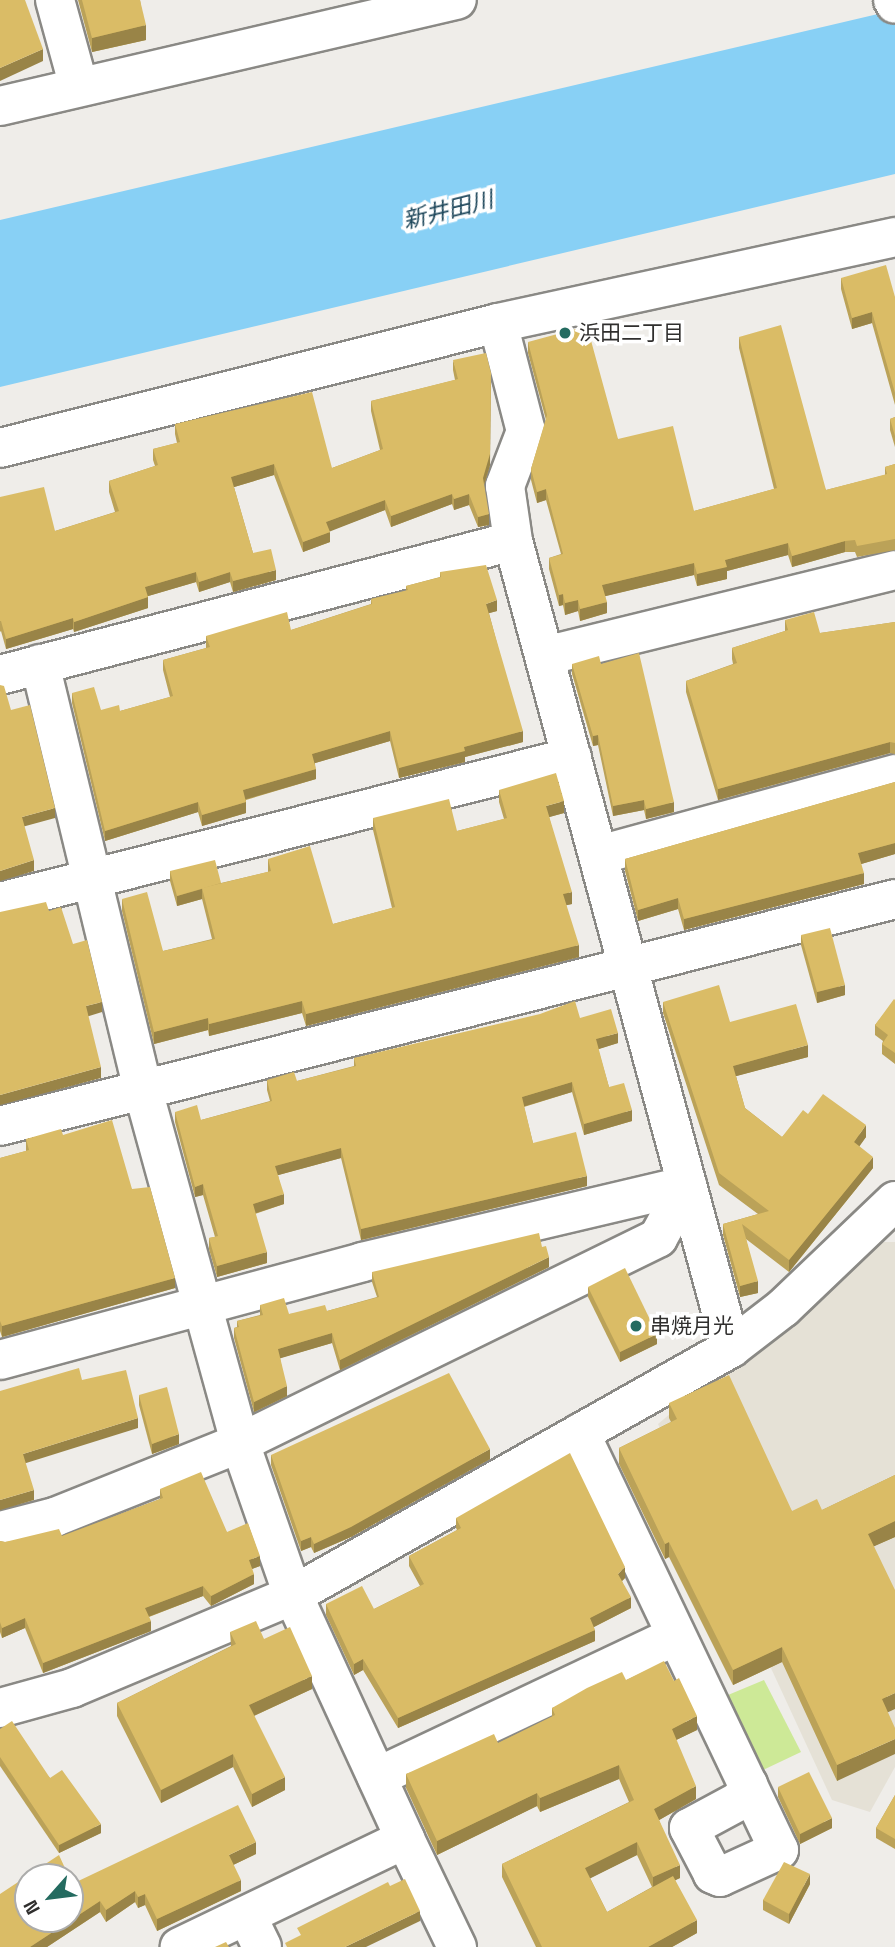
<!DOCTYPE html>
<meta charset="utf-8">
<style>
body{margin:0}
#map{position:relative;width:895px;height:1947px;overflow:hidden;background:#efede9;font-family:"Space Grotesk","Noto Sans JP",sans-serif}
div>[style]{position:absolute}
.built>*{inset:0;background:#e5e1d6}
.green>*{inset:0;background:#cde997}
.water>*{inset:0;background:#88d0f5}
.roads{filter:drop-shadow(2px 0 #8a8985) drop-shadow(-2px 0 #8a8985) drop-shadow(0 2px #8a8985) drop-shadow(0 -2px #8a8985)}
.minor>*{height:38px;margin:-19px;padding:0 19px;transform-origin:19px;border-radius:19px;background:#fff}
.wall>*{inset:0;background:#bba258}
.shaded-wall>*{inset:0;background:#998447}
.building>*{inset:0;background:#dabc66}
.dots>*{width:19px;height:19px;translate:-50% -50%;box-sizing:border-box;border:4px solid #fff;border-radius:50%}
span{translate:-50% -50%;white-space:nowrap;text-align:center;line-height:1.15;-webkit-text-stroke:7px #fff;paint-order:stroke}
.poi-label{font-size:21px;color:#302f2e}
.left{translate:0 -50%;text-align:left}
.water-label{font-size:23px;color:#1d465a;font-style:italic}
.north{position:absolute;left:14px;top:1863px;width:70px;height:70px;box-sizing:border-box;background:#fff;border:2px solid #acacab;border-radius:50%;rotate:242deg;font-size:19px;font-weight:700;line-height:28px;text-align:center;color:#302f2e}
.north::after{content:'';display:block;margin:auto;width:24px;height:32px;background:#246b60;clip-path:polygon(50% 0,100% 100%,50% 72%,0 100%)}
</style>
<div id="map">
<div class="built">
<i style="clip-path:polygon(875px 1242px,895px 1242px,895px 1767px,870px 1812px,832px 1800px,658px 1424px)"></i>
</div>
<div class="green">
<i style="clip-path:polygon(764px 1680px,801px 1752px,763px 1770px,728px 1695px)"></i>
</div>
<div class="water">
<i style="clip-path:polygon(895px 10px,895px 174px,0 387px,0 220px)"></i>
</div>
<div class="roads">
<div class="minor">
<i style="left:55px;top:0;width:90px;rotate:74.6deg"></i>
<i style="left:893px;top:0;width:4px;rotate:63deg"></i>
<i style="left:0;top:106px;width:469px;rotate:-13.1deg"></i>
<i style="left:498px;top:323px;width:112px;rotate:75.5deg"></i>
<i style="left:526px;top:431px;width:59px;rotate:110.9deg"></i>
<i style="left:505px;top:486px;width:56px;rotate:81.7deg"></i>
<i style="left:513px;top:541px;width:836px;rotate:74.88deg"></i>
<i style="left:0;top:448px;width:513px;rotate:-14.09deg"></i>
<i style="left:498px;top:323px;width:406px;rotate:-12.2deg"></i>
<i style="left:545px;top:656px;width:360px;rotate:-13.8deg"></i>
<i style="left:40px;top:664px;width:438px;rotate:76.4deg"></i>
<i style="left:143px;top:1090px;width:366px;rotate:74.6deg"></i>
<i style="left:240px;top:1443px;width:161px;rotate:70.8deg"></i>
<i style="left:293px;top:1595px;width:268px;rotate:65.3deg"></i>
<i style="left:405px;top:1839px;width:250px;rotate:154.4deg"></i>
<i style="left:0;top:675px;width:530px;rotate:-14.64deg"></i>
<i style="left:599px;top:855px;width:307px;rotate:-15.3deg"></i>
<i style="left:0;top:902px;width:590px;rotate:-14.22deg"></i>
<i style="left:0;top:1126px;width:923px;rotate:-14.23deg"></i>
<i style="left:0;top:1360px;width:375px;rotate:-15.1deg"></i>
<i style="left:362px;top:1262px;width:334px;rotate:-13.3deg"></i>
<i style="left:687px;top:1185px;width:60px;rotate:118.7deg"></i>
<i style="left:658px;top:1238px;width:466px;rotate:153.9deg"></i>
<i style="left:240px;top:1443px;width:199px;rotate:158.2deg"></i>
<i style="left:55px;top:1517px;width:57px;rotate:165.7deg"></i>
<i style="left:580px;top:1433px;width:462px;rotate:64.5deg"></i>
<i style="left:779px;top:1850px;width:65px;rotate:155.4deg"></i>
<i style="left:720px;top:1877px;width:8px;rotate:-157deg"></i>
<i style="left:713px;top:1874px;width:52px;rotate:-117.6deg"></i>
<i style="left:689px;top:1828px;width:59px;rotate:-28.3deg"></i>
<i style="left:741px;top:1800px;width:17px;rotate:-65deg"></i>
<i style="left:0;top:1708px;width:75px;rotate:-15.5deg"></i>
<i style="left:72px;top:1688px;width:240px;rotate:-22.8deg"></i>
<i style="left:293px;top:1595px;width:503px;rotate:-29.42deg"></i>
<i style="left:731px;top:1348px;width:66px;rotate:-37.6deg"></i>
<i style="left:783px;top:1308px;width:155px;rotate:-43.7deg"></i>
<i style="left:377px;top:1777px;width:330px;rotate:-25.3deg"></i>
<i style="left:405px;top:1839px;width:120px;rotate:64.3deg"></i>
<i style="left:247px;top:1916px;width:34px;rotate:64deg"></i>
</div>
</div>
<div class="wall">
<i style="clip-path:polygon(78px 0,140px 0,146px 40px,92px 52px)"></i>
<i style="clip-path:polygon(841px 278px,895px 297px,895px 405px,872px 323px,852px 329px,841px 289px)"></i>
<i style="clip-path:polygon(739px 337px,826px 490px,885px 475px,885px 467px,895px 464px,895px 550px,857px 557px,855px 552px,845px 552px,792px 567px,788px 555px,727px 571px,727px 579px,697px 586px,694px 575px,605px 596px,607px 613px,580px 621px,578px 611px,565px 615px,563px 605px,559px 606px,549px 569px,549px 558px,561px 554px,546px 500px,537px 503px,531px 480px,531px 469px,546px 420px,528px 353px,528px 342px,618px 439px,694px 511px,774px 489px,739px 348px)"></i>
<i style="clip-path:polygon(453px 360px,490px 465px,484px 485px,489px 525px,478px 527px,469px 505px,454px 510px,452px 504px,391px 527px,385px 510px,329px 531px,330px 542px,303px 552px,274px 475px,234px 487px,253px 553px,276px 580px,233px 592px,230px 582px,199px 592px,196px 582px,148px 596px,148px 608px,74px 632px,73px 629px,6px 649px,1px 631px,0 632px,0 497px,55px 531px,115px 512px,109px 492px,109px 481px,155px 466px,153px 460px,153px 449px,177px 443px,175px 434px,175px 424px,332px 468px,380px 450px,371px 411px,371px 401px,455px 380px,453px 370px)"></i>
<i style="clip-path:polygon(895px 417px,895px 447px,890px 430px,890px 419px)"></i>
<i style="clip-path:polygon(440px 572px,497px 611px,489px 613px,523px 742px,465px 757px,465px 762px,399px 778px,390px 741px,315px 763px,316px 779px,246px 800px,246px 813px,202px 826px,198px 812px,105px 841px,72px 703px,72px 693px,101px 710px,120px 711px,170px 697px,163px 670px,163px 660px,206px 648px,206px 636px,291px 630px,371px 604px,371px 599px,406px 591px,406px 586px,440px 577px)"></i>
<i style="clip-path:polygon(785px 620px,820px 633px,895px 622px,895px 754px,890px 753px,718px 800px,686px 692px,686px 681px,733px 664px,732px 659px,732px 648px,785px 631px)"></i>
<i style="clip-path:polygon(572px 664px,601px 664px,674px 812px,646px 819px,644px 810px,613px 816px,598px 745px,593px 746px,572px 674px)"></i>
<i style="clip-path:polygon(895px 782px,895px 854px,861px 864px,864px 884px,684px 930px,678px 909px,638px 921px,625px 871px,625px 859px)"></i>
<i style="clip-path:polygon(499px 790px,564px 813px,549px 817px,572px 904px,566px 905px,579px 957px,306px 1026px,302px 1013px,209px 1036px,208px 1030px,154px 1044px,122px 911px,122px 899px,163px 951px,212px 939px,202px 899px,177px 906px,170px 881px,170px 871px,221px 883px,268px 872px,268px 859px,333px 924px,392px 908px,373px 830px,373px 818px,457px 831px,504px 819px,499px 802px)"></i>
<i style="clip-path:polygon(801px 935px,845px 995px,817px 1003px,801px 945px)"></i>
<i style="clip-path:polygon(895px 1000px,895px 1064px,882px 1054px,882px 1044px,883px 1041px,875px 1035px,875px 1025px)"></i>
<i style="clip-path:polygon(663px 1002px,730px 1022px,808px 1057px,736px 1076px,745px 1108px,782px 1137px,808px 1114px,866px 1137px,859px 1146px,873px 1168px,789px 1272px,746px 1239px,758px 1293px,740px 1297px,723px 1235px,723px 1224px,758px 1214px,719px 1185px,663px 1013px)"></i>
<i style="clip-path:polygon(580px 1018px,618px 1043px,598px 1049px,609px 1087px,632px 1121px,584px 1135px,572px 1092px,524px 1107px,533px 1143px,587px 1186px,361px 1240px,341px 1158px,278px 1175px,284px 1204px,255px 1214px,267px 1263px,217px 1277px,209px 1249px,209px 1238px,215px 1237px,203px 1195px,195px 1197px,175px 1122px,175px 1112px,201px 1120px,270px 1101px,267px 1090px,267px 1080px,297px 1081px,354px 1066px,354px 1058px)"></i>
<i style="clip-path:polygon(63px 1135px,132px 1189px,175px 1288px,2px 1337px,0 1331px,0 1158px,26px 1151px,26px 1139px)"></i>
<i style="clip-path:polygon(549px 1267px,340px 1370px,332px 1343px,280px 1358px,287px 1396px,254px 1412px,234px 1338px,234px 1328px,237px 1327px,237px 1321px,260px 1315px,260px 1305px,289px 1314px,327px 1311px,377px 1297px,372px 1282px,372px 1272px)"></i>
<i style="clip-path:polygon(588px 1287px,657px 1344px,620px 1362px,588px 1297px)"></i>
<i style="clip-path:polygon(139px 1395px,179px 1444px,152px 1454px,139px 1405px)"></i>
<i style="clip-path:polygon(669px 1403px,792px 1511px,822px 1510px,895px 1475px,895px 1537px,874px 1546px,888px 1712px,837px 1781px,782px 1662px,733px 1685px,669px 1557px,665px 1559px,619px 1464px,619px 1448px,671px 1422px,669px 1418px)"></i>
<i style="clip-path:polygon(271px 1455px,490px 1459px,351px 1537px,314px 1553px,311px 1547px,301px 1551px,271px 1465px)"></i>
<i style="clip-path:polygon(160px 1489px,227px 1532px,260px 1566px,252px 1569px,254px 1584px,211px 1606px,203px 1596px,149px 1617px,151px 1631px,43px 1673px,25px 1628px,2px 1638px,0 1632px,0 1541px,5px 1542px,62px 1536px,160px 1499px)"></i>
<i style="clip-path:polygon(456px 1518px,625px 1578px,622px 1581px,631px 1608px,594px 1627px,595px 1641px,398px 1728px,363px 1670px,354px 1675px,326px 1615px,326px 1604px,374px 1609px,420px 1586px,409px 1566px,409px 1556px,457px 1530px,456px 1528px)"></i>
<i style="clip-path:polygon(230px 1632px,264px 1639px,312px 1689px,254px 1716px,285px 1790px,252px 1807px,233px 1767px,161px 1803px,117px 1716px,117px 1703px,231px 1646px)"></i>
<i style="clip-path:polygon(evenodd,626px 1680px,697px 1730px,676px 1740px,696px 1799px,659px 1820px,680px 1878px,675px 1880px,697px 1933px,672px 1947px,536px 1947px,502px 1877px,502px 1864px,629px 1802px,619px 1779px,540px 1812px,537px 1806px,437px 1855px,406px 1788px,406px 1774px,498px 1743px,552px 1717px,552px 1708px,626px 1680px,637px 1855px,652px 1887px,607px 1912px,590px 1878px,637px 1855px)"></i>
<i style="clip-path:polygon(0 1729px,50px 1778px,101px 1833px,59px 1853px,0 1766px)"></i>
<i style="clip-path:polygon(778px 1787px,832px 1828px,800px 1844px,778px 1797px)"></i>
<i style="clip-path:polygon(895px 1795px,895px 1849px,876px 1838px,876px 1828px)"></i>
<i style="clip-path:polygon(256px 1854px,233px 1865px,241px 1891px,157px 1931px,145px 1905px,138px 1908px,135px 1902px,106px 1922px,100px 1912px,47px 1947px,0 1947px,72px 1884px)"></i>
<i style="clip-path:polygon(810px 1884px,789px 1924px,763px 1910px,763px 1900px)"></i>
</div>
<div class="shaded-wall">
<i style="clip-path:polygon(146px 25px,146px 40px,92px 52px,92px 38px)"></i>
<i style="clip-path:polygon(43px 49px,43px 61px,0 81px,0 68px)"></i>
<i style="clip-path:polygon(872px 312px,872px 323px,852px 329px,852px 318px)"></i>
<i style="clip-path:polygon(491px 373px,490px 465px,483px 488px,483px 478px)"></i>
<i style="clip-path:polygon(274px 464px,274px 475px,231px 488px,231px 477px)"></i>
<i style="clip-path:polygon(546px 489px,546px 500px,537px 503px,537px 492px)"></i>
<i style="clip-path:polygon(452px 494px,452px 504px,391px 527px,391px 516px)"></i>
<i style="clip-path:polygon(469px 494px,469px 505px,454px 510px,454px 499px)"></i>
<i style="clip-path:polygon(385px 500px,385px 510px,326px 533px,326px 522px)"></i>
<i style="clip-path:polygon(489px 514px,489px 525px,478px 527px,478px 517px)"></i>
<i style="clip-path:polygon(330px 532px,330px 542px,303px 552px,303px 542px)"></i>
<i style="clip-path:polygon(845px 541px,845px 552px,792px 567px,792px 556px)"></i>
<i style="clip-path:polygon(788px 543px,788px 555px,727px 571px,727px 579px,697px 586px,697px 574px,725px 560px)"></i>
<i style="clip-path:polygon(694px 563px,694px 575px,602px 597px,602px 585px)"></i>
<i style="clip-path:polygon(276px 570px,276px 580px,233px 592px,233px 581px)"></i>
<i style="clip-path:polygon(196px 572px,196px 582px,145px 597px,145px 587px)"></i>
<i style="clip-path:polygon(230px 572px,230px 582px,199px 592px,199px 582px)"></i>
<i style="clip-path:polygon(563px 594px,563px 605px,559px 606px,559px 595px)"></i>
<i style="clip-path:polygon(148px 597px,148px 608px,74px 632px,74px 622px)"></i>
<i style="clip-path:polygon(497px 600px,497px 611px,486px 614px,486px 604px)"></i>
<i style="clip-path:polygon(578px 600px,578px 611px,565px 615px,565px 603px)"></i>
<i style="clip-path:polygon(607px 602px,607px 613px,580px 621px,580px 609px)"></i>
<i style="clip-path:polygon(73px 618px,73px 629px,6px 649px,6px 639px)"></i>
<i style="clip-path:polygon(390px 731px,390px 741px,312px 764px,312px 754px)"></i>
<i style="clip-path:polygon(523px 731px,523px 742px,465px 757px,465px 762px,399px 778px,399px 768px,464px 747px)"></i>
<i style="clip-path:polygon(598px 735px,598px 745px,593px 746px,593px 736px)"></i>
<i style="clip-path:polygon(890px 742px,890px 753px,718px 800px,718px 789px)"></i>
<i style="clip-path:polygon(316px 769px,316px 779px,243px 800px,243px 790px)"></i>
<i style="clip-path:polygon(644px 800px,644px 810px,613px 816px,613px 806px)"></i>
<i style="clip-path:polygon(564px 801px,564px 813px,546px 818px,546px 806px)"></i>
<i style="clip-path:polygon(198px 802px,198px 812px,105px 841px,105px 831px)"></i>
<i style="clip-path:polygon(246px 802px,246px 813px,202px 826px,202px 815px)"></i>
<i style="clip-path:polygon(674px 802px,674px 812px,646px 819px,646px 809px)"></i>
<i style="clip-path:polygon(55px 808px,55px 818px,22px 827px,22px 817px)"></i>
<i style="clip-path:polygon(895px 843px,895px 854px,858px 865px,858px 853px)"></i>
<i style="clip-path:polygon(34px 860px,34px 871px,0 881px,0 871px)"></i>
<i style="clip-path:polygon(864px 873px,864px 884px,684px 930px,684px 919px)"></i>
<i style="clip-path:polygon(202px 889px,202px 899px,177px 906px,177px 896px)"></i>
<i style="clip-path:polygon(572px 892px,572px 904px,563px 906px,563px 894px)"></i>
<i style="clip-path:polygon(678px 898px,678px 909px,638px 921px,638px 910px)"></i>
<i style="clip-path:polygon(579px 945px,579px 957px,306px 1026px,306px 1014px)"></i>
<i style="clip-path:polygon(845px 985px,845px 995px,817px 1003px,817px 992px)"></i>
<i style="clip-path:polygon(302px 1001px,302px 1013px,209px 1036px,209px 1024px)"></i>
<i style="clip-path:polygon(102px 1002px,102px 1012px,86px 1017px,86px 1006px)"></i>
<i style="clip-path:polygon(208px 1018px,208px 1030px,154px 1044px,154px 1032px)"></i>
<i style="clip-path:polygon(618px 1033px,618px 1043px,596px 1050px,596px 1039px)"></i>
<i style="clip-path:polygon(808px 1045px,808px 1057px,733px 1077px,733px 1066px)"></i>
<i style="clip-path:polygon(101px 1067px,101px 1078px,0 1105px,0 1095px)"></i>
<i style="clip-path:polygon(572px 1082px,572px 1092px,522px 1107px,522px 1097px)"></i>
<i style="clip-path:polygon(632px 1110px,632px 1121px,584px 1135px,584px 1124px)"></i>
<i style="clip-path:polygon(866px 1125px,866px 1137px,854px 1154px,854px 1142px)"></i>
<i style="clip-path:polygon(341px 1148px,341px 1158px,275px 1176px,275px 1166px)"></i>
<i style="clip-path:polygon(873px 1157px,873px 1168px,789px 1272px,789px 1260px)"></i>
<i style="clip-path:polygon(587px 1176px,587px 1186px,361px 1240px,361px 1229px)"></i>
<i style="clip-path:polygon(203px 1184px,203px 1195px,195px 1197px,195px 1187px)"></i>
<i style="clip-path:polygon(284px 1194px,284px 1204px,253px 1214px,253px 1204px)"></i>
<i style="clip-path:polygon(267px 1252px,267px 1263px,217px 1277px,217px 1266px)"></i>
<i style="clip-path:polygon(549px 1257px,549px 1267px,340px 1370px,340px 1360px)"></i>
<i style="clip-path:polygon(175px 1278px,175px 1288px,2px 1337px,2px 1326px)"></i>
<i style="clip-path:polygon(758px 1281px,758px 1293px,740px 1297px,740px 1286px)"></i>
<i style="clip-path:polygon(332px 1333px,332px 1343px,278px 1359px,278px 1349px)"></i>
<i style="clip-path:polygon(657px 1334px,657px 1344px,620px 1362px,620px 1352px)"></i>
<i style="clip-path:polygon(287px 1386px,287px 1396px,254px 1412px,254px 1402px)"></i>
<i style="clip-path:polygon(138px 1418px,138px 1428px,23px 1464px,23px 1454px)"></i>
<i style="clip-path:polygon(179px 1434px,179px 1444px,152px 1454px,152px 1444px)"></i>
<i style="clip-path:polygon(490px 1449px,490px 1459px,351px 1537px,314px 1553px,314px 1544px)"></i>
<i style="clip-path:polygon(34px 1490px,34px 1500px,0 1510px,0 1500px)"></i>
<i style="clip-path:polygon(895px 1521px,895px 1537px,868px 1549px,868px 1534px)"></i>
<i style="clip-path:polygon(311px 1537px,311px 1547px,301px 1551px,301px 1541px)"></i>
<i style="clip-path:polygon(669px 1542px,669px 1557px,665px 1559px,665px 1544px)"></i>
<i style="clip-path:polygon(260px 1556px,260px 1566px,249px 1570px,249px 1560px)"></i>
<i style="clip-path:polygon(625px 1567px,625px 1578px,618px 1585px,618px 1574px)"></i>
<i style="clip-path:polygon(254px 1574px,254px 1584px,211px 1606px,211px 1596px)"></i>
<i style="clip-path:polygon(203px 1586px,203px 1596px,145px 1618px,145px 1608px)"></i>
<i style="clip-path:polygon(631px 1597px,631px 1608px,590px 1629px,590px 1618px)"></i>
<i style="clip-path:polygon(25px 1618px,25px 1628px,2px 1638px,2px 1628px)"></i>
<i style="clip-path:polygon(151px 1621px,151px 1631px,43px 1673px,43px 1663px)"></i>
<i style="clip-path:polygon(595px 1630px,595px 1641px,398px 1728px,398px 1718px)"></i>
<i style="clip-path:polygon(782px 1647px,782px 1662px,733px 1685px,733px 1670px)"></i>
<i style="clip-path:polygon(363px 1659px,363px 1670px,354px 1675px,354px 1664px)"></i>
<i style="clip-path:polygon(312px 1676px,312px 1689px,249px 1718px,249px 1705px)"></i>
<i style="clip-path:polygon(895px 1693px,895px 1709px,882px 1715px,882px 1699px)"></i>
<i style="clip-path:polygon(697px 1716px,697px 1730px,672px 1742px,672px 1729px)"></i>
<i style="clip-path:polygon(895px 1739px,895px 1754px,837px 1781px,837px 1765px)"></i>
<i style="clip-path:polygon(233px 1754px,233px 1767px,161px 1803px,161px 1790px)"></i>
<i style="clip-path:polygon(619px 1765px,619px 1779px,540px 1812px,540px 1798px)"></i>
<i style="clip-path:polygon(285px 1777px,285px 1790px,252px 1807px,252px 1794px)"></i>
<i style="clip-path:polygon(696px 1786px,696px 1799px,654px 1823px,654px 1809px)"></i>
<i style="clip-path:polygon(537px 1793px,537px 1806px,437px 1855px,437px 1841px)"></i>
<i style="clip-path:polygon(832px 1818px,832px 1828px,800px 1844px,800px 1834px)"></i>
<i style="clip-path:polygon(101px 1824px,101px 1833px,59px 1853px,59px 1845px)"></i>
<i style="clip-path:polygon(256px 1842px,256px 1854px,229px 1867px,229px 1855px)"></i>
<i style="clip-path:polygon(637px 1842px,637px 1855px,585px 1881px,585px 1868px)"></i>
<i style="clip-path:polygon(680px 1865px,680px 1878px,653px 1891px,653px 1877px)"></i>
<i style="clip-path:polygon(810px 1874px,810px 1884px,789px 1924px,789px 1914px)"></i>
<i style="clip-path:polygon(241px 1880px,241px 1891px,157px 1931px,157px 1919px)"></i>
<i style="clip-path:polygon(135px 1891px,135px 1902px,106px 1922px,106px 1910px)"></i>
<i style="clip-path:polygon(145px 1894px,145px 1905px,138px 1908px,138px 1897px)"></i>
<i style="clip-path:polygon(100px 1901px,100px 1912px,47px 1947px,30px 1947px)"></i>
<i style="clip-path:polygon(420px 1911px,420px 1921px,366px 1947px,345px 1947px)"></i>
<i style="clip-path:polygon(697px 1920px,697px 1933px,672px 1947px,648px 1947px)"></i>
</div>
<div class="building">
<i style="clip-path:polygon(0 0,25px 0,43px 49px,0 68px)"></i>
<i style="clip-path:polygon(82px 0,140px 0,146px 25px,92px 38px)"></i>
<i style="clip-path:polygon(886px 265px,895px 297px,895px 393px,872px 312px,852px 318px,841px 278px)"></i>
<i style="clip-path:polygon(781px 325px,826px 490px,887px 474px,885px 467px,895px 464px,895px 539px,857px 546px,855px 540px,845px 541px,792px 556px,788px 543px,725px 560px,727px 567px,697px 574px,694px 563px,602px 585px,607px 602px,580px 609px,578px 600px,565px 603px,563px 594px,559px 595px,549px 558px,563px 554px,546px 489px,537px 492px,531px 469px,547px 415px,528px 342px,587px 326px,618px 439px,673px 426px,694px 511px,777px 488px,739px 337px)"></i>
<i style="clip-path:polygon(486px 353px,491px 373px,490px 454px,483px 478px,489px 514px,478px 517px,469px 494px,454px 499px,452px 494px,391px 516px,385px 500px,326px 522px,330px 532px,303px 542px,274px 464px,231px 477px,253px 553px,271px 549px,276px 570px,233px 581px,230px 572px,199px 582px,196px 572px,145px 587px,148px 597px,74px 622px,73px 618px,6px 639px,1px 621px,0 621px,0 497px,44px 487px,55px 531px,119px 511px,109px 481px,158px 465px,153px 449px,180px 442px,175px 424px,312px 392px,332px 468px,383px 449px,371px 401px,458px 379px,453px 360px)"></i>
<i style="clip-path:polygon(895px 417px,895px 436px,890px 419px)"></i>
<i style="clip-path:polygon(486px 565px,497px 600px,486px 604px,523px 731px,464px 747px,465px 751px,399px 768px,390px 731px,312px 754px,316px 769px,243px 790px,246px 802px,202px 815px,198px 802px,105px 831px,72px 693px,94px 687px,101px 710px,119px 705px,120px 711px,173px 696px,163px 660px,210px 647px,206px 636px,287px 612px,291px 630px,372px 604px,371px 599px,408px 590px,406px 586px,441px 577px,440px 572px)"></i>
<i style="clip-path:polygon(814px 612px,820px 633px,895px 622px,895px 743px,890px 742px,718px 789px,686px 681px,737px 663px,732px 648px,788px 630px,785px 620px)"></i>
<i style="clip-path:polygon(639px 653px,674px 802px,646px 809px,644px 800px,613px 806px,598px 735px,593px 736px,572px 664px,599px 656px,601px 664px)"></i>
<i style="clip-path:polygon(0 685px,4px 686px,11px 710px,30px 705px,55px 808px,22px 817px,34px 860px,0 871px)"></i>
<i style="clip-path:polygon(556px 773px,564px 801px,546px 806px,572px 892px,563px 894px,579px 945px,306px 1014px,302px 1001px,209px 1024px,208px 1018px,154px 1032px,122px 899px,147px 892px,163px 951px,215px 939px,202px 888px,271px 871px,268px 859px,310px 846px,333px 924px,395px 907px,373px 818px,449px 799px,457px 831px,507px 818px,499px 790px)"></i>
<i style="clip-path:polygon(895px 782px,895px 843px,858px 853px,864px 873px,684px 919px,678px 898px,638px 910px,625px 859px)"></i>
<i style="clip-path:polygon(215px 860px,221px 883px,177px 896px,170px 871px)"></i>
<i style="clip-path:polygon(46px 902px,49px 911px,61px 907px,73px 944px,87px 940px,102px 1002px,86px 1006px,101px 1067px,0 1095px,0 912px)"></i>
<i style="clip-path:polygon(830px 928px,845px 985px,817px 992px,801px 935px)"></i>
<i style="clip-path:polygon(719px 985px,730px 1022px,796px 1004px,808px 1045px,733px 1066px,745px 1108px,782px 1137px,803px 1110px,808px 1114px,823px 1094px,866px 1125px,854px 1142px,873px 1157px,789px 1260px,742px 1224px,758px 1281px,740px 1286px,723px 1224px,769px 1211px,719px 1173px,663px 1002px)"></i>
<i style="clip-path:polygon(894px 999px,895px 1000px,895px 1053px,882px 1044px,888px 1035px,875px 1025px)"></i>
<i style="clip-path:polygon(575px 1001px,580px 1018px,611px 1009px,618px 1033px,596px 1039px,609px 1087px,624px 1083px,632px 1110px,584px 1124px,572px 1082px,522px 1097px,533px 1143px,576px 1132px,587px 1176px,361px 1229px,341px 1148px,275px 1166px,284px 1194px,253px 1204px,267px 1252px,217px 1266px,209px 1238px,218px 1236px,203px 1184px,195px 1187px,175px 1112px,197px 1105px,201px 1120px,272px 1101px,267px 1080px,294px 1072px,297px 1081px,356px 1066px,354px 1058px,540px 1014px)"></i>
<i style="clip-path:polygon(112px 1120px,132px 1189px,150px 1187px,175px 1278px,2px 1326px,0 1321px,0 1158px,29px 1150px,26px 1139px,61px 1129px,63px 1135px)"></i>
<i style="clip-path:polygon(539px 1233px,542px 1247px,546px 1246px,549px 1257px,340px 1360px,332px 1333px,278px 1349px,287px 1386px,254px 1402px,234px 1328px,239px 1327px,237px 1321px,263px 1315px,260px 1305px,284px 1298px,289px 1314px,325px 1305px,327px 1311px,379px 1297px,372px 1272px)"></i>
<i style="clip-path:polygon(625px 1268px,657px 1334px,620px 1352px,588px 1287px)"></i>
<i style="clip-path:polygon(79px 1368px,82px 1380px,126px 1370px,138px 1418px,23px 1454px,34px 1490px,0 1500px,0 1391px)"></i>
<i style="clip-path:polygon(449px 1373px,490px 1449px,351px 1527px,314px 1544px,311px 1537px,301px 1541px,271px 1455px)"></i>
<i style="clip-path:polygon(729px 1375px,792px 1511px,817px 1499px,822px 1510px,895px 1475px,895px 1521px,868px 1534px,895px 1590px,895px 1693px,882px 1699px,895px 1728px,895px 1739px,837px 1765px,782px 1647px,733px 1670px,669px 1542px,665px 1544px,619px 1448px,677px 1419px,669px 1403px)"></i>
<i style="clip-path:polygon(167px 1387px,179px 1434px,152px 1444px,139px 1395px)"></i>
<i style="clip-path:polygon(570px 1453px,625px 1567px,618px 1574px,631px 1597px,590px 1618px,595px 1630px,398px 1718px,363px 1659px,354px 1664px,326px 1604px,362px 1586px,374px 1609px,424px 1584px,409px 1556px,461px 1528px,456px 1518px)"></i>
<i style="clip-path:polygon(201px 1472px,227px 1532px,248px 1523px,260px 1556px,249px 1560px,254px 1574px,211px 1596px,203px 1586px,145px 1608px,151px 1621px,43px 1663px,25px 1618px,2px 1628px,0 1622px,0 1541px,5px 1542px,59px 1529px,62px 1536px,163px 1498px,160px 1489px)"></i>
<i style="clip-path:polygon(256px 1621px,264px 1639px,290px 1627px,312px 1676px,249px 1705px,285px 1777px,252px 1794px,233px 1754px,161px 1790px,117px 1703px,236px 1644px,230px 1632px)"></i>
<i style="clip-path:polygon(664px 1661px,674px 1681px,679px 1678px,697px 1716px,672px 1729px,696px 1786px,654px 1809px,680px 1865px,653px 1877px,637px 1842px,585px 1868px,607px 1912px,673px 1876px,697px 1920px,648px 1947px,542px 1947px,502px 1864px,634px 1800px,619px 1765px,540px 1798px,537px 1793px,437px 1841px,406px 1774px,494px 1734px,498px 1743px,555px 1715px,552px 1708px,587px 1688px,622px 1672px,626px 1680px)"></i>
<i style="clip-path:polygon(12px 1721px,50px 1778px,62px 1770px,101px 1824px,59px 1845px,0 1757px,0 1729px)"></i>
<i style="clip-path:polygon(809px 1772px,832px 1818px,800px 1834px,778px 1787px)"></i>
<i style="clip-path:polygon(895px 1795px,895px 1839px,876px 1828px)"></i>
<i style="clip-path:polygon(238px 1805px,256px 1842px,229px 1855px,241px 1880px,157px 1919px,145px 1894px,138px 1897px,135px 1891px,106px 1910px,100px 1901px,30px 1947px,0 1947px,0 1894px,59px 1855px,69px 1877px,28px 1877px,28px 1919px,70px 1919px,70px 1879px,72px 1884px)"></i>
<i style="clip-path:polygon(784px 1862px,810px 1874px,789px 1914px,763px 1900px)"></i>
<i style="clip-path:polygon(405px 1879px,420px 1911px,345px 1947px,287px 1947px,285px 1943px,301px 1935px,297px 1928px,388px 1882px,390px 1886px)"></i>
<i style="clip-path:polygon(226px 1942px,229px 1947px,215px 1947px)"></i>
</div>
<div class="dots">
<i style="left:565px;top:333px;background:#246b60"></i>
<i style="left:636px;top:1326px;background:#246b60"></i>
</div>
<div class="poi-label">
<span class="left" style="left:579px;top:333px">浜田二丁目</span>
<span class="left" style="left:650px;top:1326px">串焼月光</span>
</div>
<div class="water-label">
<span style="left:448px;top:210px;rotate:-14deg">新井田川</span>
</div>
<div class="north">N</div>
</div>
